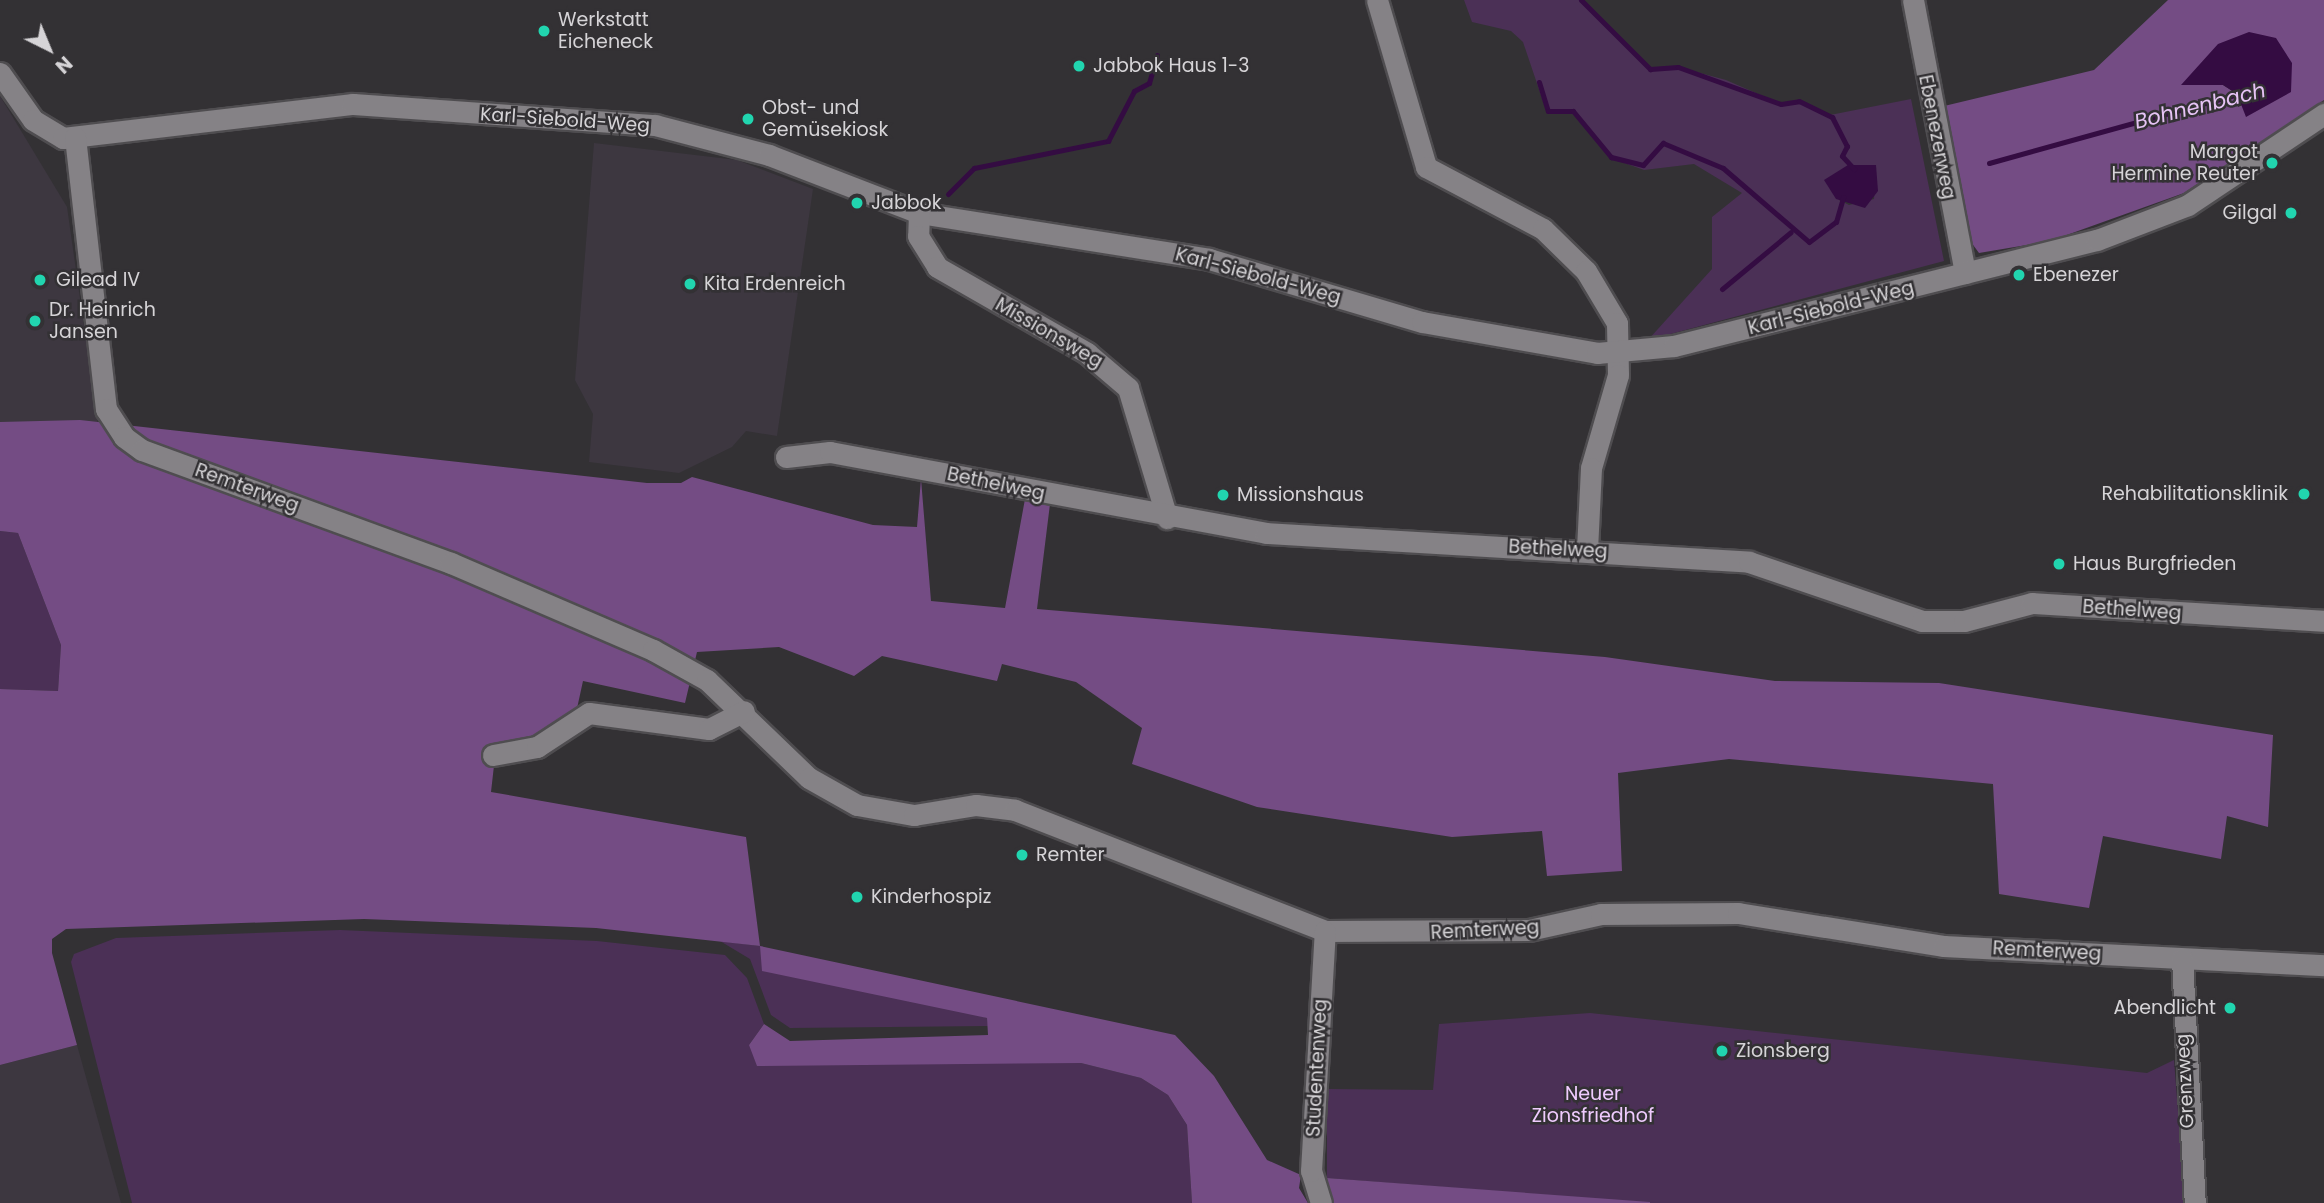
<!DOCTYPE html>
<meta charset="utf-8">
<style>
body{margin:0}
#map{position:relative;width:2324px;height:1203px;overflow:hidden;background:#333134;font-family:Poppins,sans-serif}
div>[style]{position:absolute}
.built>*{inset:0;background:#3d3740}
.green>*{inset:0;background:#4b3056}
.forest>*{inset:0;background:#744c84}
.water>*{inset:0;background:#340c42}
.stream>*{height:5px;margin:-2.5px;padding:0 2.5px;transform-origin:2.5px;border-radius:2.5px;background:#340c42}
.roads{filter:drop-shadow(2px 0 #4f4d50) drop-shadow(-2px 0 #4f4d50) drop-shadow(0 2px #4f4d50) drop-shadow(0 -2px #4f4d50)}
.minor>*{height:21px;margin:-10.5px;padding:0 10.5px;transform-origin:10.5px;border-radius:10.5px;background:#858286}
.dots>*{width:19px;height:19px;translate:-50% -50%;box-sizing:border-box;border:4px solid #333134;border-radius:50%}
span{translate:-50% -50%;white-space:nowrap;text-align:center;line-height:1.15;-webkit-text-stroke:5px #333134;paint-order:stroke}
.poi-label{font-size:19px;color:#d6d4d7}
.left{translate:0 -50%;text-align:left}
.right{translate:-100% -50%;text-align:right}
.street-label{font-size:19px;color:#d6d4d7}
.park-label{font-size:19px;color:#efcbfe}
.water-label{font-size:21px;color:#e6c3f5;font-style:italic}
.north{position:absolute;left:14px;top:14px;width:70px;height:70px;-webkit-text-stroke:5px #333134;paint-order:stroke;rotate:137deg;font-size:19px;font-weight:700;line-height:28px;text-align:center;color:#d6d4d7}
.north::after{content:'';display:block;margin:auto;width:24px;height:32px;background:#d6d4d7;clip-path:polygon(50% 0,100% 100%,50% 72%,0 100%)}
</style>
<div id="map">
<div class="built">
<i style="clip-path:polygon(0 96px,67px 207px,98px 425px,0 424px)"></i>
<i style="clip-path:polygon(594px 143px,737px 160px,813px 189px,777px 436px,746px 431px,732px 447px,679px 473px,589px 462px,593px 414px,575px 380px)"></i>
<i style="clip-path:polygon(77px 1045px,121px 1203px,0 1203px,0 1065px)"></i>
</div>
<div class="green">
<i style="clip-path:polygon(evenodd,1464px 0,1581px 0,1650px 69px,1678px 67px,1726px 80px,1781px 104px,1799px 101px,1825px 116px,1911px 99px,1944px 261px,1648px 340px,1712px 269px,1712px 217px,1742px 193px,1694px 164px,1644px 170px,1611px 158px,1573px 111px,1547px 113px,1523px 42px,1511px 31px,1472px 22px,1464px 0,1876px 166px,1874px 199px,1849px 205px,1839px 200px,1876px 166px)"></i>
<i style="clip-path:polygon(0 531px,18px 533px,61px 645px,58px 691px,0 689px)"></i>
<i style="clip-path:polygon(340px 930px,597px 941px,725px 955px,747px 978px,764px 1024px,749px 1045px,1081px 1063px,1141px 1078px,1168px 1095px,1187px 1125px,1192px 1203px,132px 1203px,71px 962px,74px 954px,116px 938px)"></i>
<i style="clip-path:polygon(720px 941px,760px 946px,987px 1018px,988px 1026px,790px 1028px,771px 1015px,750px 959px)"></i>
<i style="clip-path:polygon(1590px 1013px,2147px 1073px,2174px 1060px,2185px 1203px,1650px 1203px,1327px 1178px,1327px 1089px,1433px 1090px,1439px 1024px)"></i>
</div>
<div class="forest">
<i style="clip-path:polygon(evenodd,2168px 0,2324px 0,2324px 100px,2184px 193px,2050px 241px,1979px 253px,1965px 234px,1940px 107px,2094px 70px,2168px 0,2291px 84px,2238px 107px,2237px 94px,2223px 85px,2291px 84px)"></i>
<i style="clip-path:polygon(80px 420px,647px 483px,681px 483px,692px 477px,873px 525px,917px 527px,921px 479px,931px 601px,1005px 608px,1025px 499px,1050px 504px,1037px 609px,1605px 657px,1775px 681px,1939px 683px,2273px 735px,2268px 827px,2227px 816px,2221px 859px,2103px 836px,2089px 908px,1999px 894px,1993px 784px,1729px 759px,1618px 773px,1622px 871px,1547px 876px,1542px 831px,1452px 837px,1257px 807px,1132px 764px,1142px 728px,1076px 682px,1002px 664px,997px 681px,882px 656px,854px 676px,779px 647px,697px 652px,685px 703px,583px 681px,576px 713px,543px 736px,496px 748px,491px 792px,746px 837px,760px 946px,1175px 1035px,1214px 1076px,1267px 1160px,1301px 1175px,1299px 1188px,1308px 1203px,1192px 1203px,1187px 1125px,1168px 1095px,1141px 1078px,1081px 1063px,757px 1066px,749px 1045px,764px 1024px,790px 1041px,988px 1035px,987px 1018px,762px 971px,760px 946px,596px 928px,364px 919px,66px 929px,52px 939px,52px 953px,77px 1045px,0 1065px,0 689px,58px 691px,61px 645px,18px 533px,0 531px,0 422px)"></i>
<i style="clip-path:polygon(1327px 1178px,1650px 1202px,1650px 1203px,1330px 1203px)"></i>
</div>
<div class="water">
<i style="clip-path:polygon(2249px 32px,2276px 38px,2292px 63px,2291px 92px,2246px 117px,2237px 94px,2223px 85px,2181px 85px,2218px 44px)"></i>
<i style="clip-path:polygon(1848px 165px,1876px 165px,1878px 191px,1865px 208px,1836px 199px,1824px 180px)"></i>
</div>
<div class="stream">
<i style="left:1581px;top:0;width:98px;rotate:45deg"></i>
<i style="left:1650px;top:69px;width:28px;rotate:-4deg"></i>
<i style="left:1678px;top:67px;width:109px;rotate:19.8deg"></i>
<i style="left:1781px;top:104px;width:18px;rotate:-9deg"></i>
<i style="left:1799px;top:101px;width:37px;rotate:26deg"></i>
<i style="left:1832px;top:117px;width:33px;rotate:63deg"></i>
<i style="left:1847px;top:146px;width:11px;rotate:117deg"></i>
<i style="left:1842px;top:156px;width:18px;rotate:47deg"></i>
<i style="left:1539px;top:82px;width:30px;rotate:73deg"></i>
<i style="left:1548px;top:111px;width:25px"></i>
<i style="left:1573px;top:111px;width:60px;rotate:50.4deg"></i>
<i style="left:1611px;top:157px;width:33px;rotate:14deg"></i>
<i style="left:1643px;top:165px;width:30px;rotate:-48deg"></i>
<i style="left:1663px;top:143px;width:65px;rotate:22.6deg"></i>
<i style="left:1723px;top:168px;width:113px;rotate:40.7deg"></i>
<i style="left:1809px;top:242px;width:34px;rotate:-37deg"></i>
<i style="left:1836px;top:222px;width:26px;rotate:-74deg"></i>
<i style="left:1989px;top:163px;width:263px;rotate:-15.5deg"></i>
<i style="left:948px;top:194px;width:37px;rotate:-45deg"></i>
<i style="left:974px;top:168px;width:137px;rotate:-11.4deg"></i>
<i style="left:1108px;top:141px;width:56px;rotate:-62.5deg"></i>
<i style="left:1134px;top:91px;width:17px;rotate:-28deg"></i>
<i style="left:1149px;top:83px;width:29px;rotate:-74deg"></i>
<i style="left:1722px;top:289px;width:89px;rotate:-39.6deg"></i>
</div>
<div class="roads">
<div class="minor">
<i style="left:1377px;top:0;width:174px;rotate:73.6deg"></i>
<i style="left:1426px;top:167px;width:132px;rotate:27.9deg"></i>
<i style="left:1543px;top:229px;width:60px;rotate:44.3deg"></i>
<i style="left:1586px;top:271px;width:61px;rotate:59.2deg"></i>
<i style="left:1617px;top:323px;width:52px;rotate:88.9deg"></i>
<i style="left:1618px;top:375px;width:97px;rotate:106.2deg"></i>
<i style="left:1591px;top:468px;width:82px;rotate:92.8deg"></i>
<i style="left:1913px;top:0;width:278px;rotate:79.2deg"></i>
<i style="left:0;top:73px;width:57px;rotate:54.9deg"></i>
<i style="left:33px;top:120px;width:35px;rotate:31deg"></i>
<i style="left:63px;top:138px;width:292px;rotate:-6.7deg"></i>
<i style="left:353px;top:104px;width:303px;rotate:4deg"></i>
<i style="left:655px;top:125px;width:118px;rotate:14.7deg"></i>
<i style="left:769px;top:155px;width:161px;rotate:21.1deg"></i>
<i style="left:919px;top:213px;width:294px;rotate:9deg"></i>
<i style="left:1209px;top:259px;width:222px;rotate:16.5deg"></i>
<i style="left:1422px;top:322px;width:178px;rotate:10deg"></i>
<i style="left:1597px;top:353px;width:77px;rotate:-5.2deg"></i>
<i style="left:1674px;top:346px;width:436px;rotate:-14.1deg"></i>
<i style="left:2097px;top:240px;width:97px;rotate:-21deg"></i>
<i style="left:2188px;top:205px;width:164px;rotate:-33.8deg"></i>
<i style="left:75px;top:137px;width:274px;rotate:83.5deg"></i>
<i style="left:106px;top:409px;width:33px;rotate:57deg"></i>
<i style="left:124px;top:437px;width:22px;rotate:36deg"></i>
<i style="left:142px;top:450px;width:329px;rotate:20.1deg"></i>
<i style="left:451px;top:563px;width:220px;rotate:23.3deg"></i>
<i style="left:653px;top:650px;width:62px;rotate:29.1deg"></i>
<i style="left:707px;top:680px;width:141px;rotate:43.9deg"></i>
<i style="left:809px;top:778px;width:55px;rotate:29.4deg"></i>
<i style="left:857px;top:805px;width:58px;rotate:10deg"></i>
<i style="left:914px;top:815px;width:63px;rotate:-9.2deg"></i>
<i style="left:976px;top:805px;width:39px;rotate:7deg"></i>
<i style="left:1015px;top:810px;width:333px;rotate:21.3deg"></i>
<i style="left:1325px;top:931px;width:204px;rotate:-0.3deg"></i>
<i style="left:1529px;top:930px;width:74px;rotate:-12.5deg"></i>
<i style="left:1601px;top:914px;width:137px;rotate:-0.4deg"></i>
<i style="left:1738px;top:913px;width:209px;rotate:9.1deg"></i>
<i style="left:1944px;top:946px;width:380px;rotate:2.9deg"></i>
<i style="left:919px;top:213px;width:23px;rotate:92deg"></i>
<i style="left:918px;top:236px;width:36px;rotate:58deg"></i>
<i style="left:937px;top:267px;width:173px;rotate:29.8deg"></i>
<i style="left:1087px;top:353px;width:54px;rotate:40.5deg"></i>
<i style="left:1128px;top:388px;width:136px;rotate:73.3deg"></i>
<i style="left:786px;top:457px;width:44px;rotate:-6.5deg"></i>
<i style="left:830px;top:452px;width:443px;rotate:10.5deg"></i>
<i style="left:1266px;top:533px;width:484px;rotate:3.4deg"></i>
<i style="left:1749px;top:562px;width:183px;rotate:18.8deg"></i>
<i style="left:1922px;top:621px;width:42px"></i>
<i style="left:1964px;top:621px;width:70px;rotate:-14.8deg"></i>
<i style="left:2032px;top:603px;width:293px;rotate:3.5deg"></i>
<i style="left:493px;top:755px;width:45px;rotate:-10.3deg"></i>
<i style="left:537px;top:747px;width:62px;rotate:-33.2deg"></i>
<i style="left:589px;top:713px;width:121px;rotate:7.6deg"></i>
<i style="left:709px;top:729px;width:39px;rotate:-27deg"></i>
<i style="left:2182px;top:959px;width:244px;rotate:87deg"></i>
<i style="left:1321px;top:1203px;width:34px;rotate:-107deg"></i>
<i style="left:1311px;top:1171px;width:240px;rotate:-86.7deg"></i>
</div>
</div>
<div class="dots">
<i style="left:544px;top:31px;background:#21d5af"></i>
<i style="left:1079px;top:66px;background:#21d5af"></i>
<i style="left:748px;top:119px;background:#21d5af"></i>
<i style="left:2272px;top:163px;background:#21d5af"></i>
<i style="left:857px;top:203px;background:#21d5af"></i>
<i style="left:2291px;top:213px;background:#21d5af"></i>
<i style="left:2019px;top:275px;background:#21d5af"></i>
<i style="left:40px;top:280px;background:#21d5af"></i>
<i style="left:690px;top:284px;background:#21d5af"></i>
<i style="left:35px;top:321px;background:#21d5af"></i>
<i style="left:2304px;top:494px;background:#21d5af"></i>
<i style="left:1223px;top:495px;background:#21d5af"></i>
<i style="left:2059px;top:564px;background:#21d5af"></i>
<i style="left:1022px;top:855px;background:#21d5af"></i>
<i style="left:857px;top:897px;background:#21d5af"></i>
<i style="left:2230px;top:1008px;background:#21d5af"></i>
<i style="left:1722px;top:1051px;background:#21d5af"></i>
</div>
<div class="poi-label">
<span class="left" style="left:558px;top:31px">Werkstatt<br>Eicheneck</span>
<span class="left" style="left:1093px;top:66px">Jabbok Haus 1-3</span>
<span class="left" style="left:762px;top:119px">Obst- und<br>Gemüsekiosk</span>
<span class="right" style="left:2258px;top:163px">Margot<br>Hermine Reuter</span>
<span class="left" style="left:871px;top:203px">Jabbok</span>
<span class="right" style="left:2277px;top:213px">Gilgal</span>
<span class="left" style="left:2033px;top:275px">Ebenezer</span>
<span class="left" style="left:56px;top:280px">Gilead IV</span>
<span class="left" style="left:704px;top:284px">Kita Erdenreich</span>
<span class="left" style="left:49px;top:321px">Dr. Heinrich<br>Jansen</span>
<span class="right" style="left:2288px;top:494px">Rehabilitationsklinik</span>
<span class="left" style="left:1237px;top:495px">Missionshaus</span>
<span class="left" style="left:2073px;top:564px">Haus Burgfrieden</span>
<span class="left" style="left:1036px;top:855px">Remter</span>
<span class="left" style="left:871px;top:897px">Kinderhospiz</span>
<span class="right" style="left:2216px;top:1008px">Abendlicht</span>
<span class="left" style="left:1736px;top:1051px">Zionsberg</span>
</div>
<div class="street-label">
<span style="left:565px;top:120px;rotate:4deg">Karl-Siebold-Weg</span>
<span style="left:1937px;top:137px;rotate:79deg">Ebenezerweg</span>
<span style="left:1258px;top:276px;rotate:15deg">Karl-Siebold-Weg</span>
<span style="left:1831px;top:308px;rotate:-14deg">Karl-Siebold-Weg</span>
<span style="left:1049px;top:333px;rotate:30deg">Missionsweg</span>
<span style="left:996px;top:484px;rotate:12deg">Bethelweg</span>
<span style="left:247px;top:488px;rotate:20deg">Remterweg</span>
<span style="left:1558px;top:549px;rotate:3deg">Bethelweg</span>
<span style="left:2132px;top:610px;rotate:4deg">Bethelweg</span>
<span style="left:1485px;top:930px;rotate:-3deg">Remterweg</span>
<span style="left:2047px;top:951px;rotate:3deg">Remterweg</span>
<span style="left:1317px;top:1068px;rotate:-87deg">Studentenweg</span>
<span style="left:2185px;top:1081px;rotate:-93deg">Grenzweg</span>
</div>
<div class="park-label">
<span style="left:1593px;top:1105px">Neuer<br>Zionsfriedhof</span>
</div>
<div class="water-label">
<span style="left:2200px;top:106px;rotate:-14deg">Bohnenbach</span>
</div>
<div class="north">N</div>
</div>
